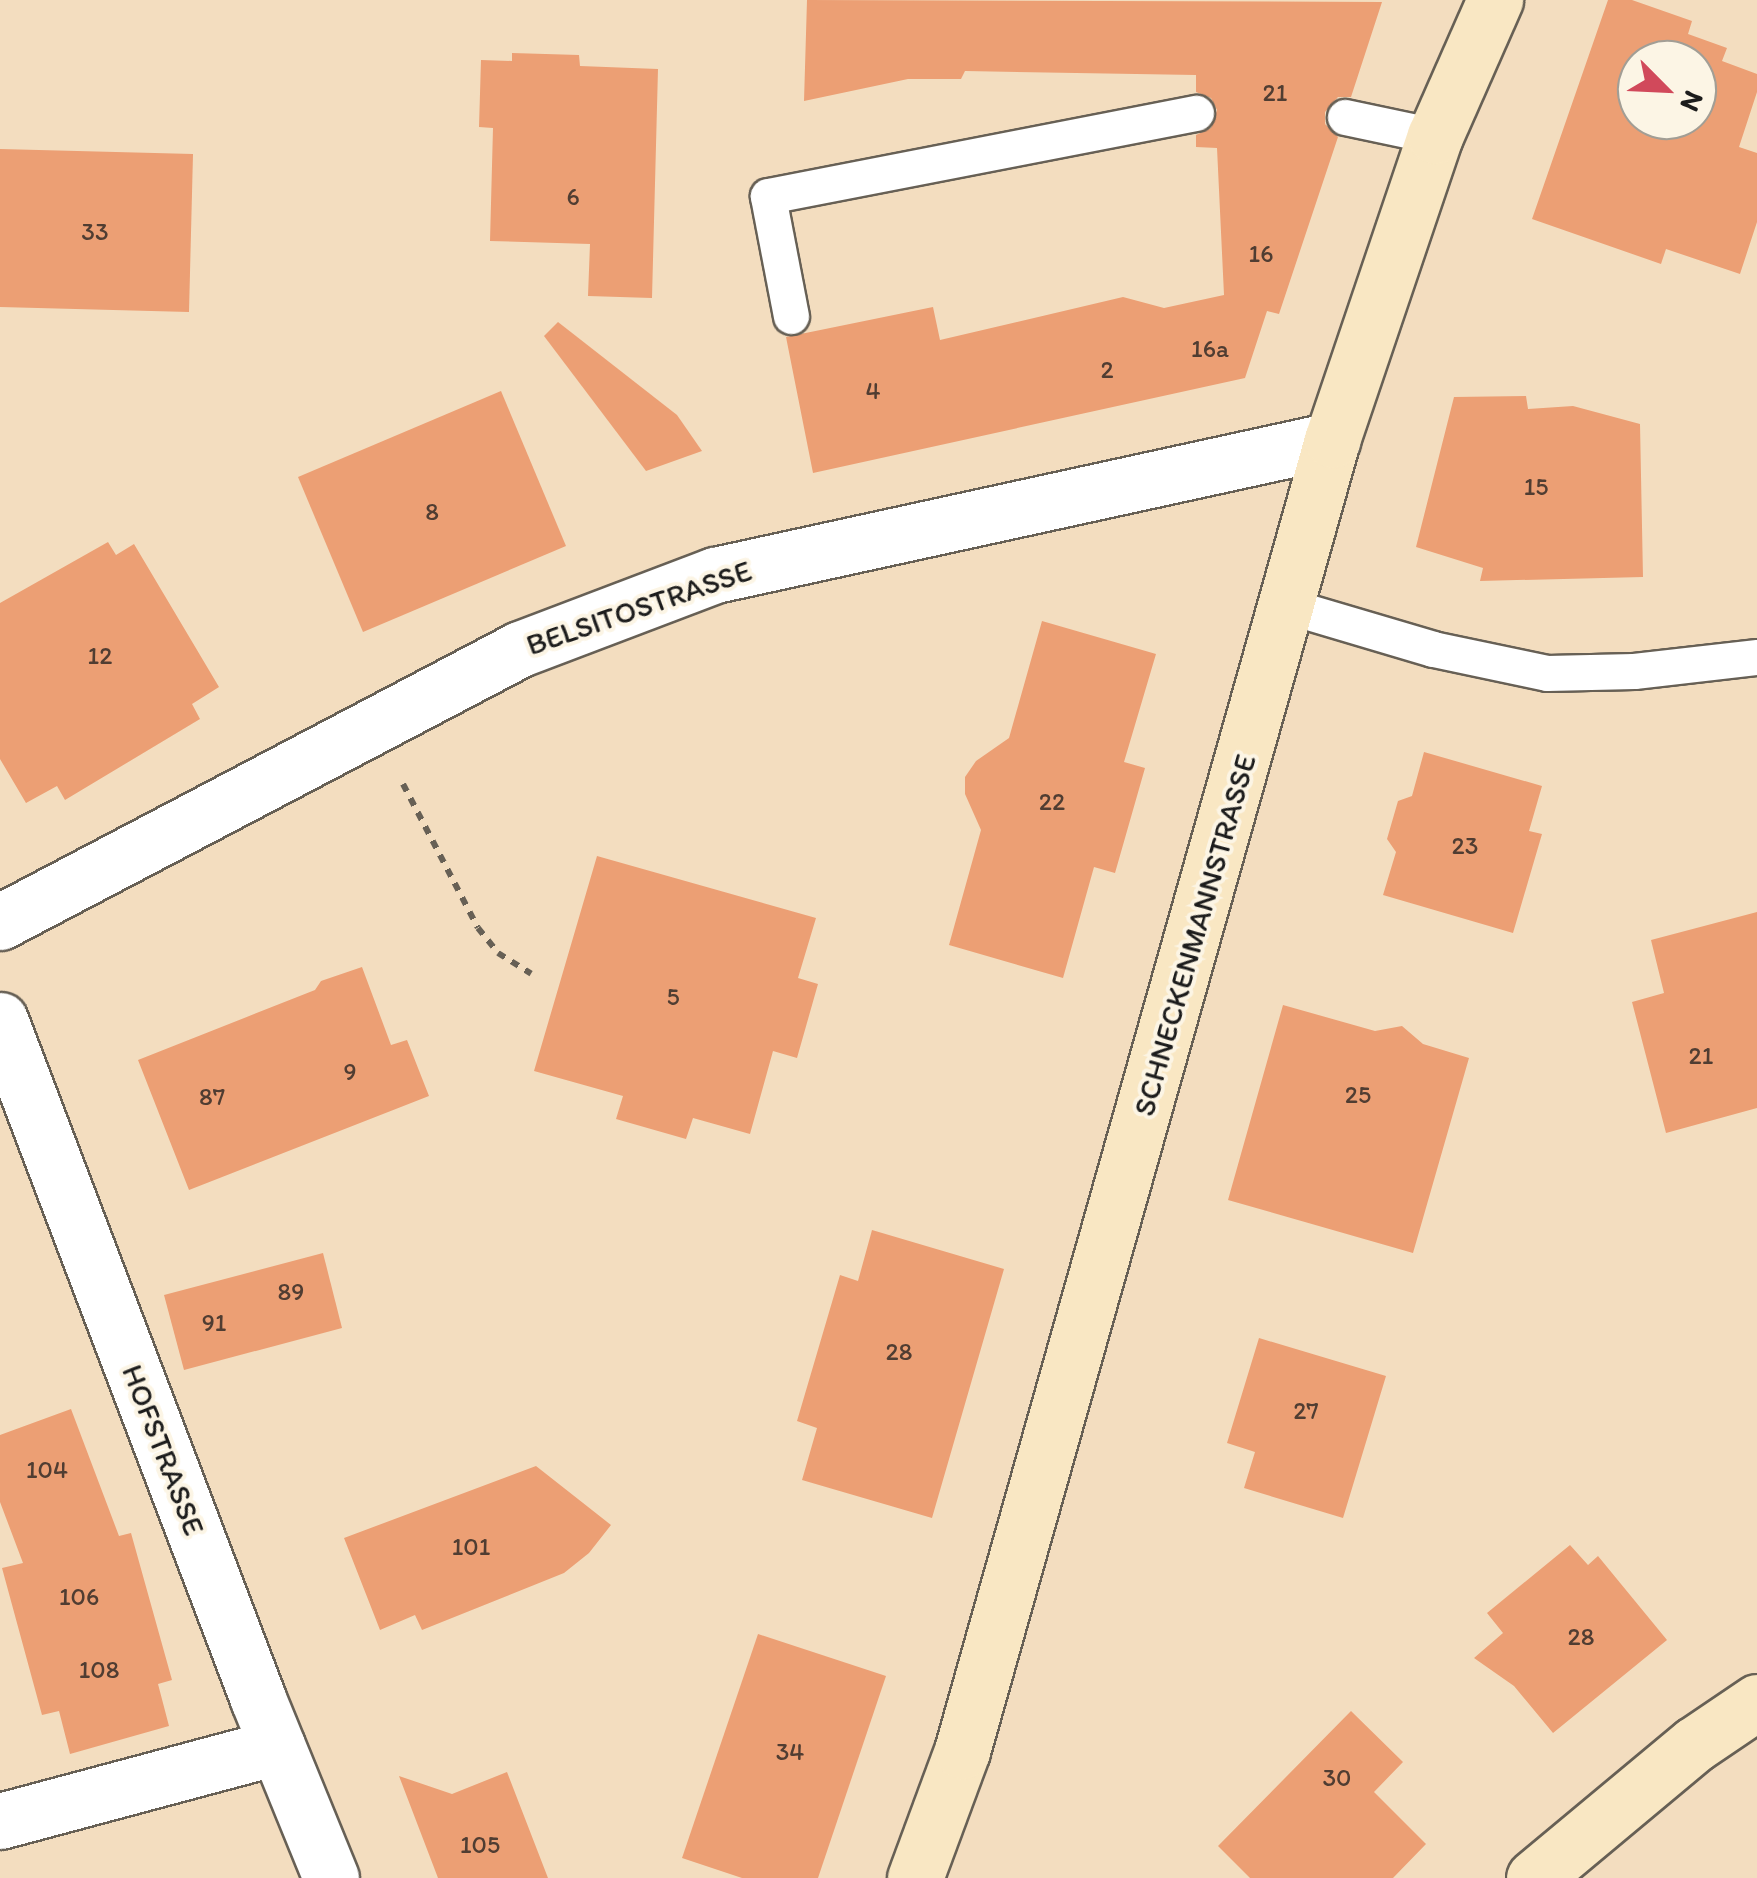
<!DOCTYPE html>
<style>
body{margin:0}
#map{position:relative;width:1757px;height:1878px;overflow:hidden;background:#f3ddbf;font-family:Itim,sans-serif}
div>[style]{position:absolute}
.building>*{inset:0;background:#ec9f74}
.path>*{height:6px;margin-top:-3px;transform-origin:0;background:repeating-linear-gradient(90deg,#676055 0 8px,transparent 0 16px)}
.roads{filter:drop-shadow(2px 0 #676055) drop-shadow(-2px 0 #676055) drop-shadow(0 2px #676055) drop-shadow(0 -2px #676055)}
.service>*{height:35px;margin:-17.5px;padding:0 17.5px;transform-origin:17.5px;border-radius:17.5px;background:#fff}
.minor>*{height:55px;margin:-27.5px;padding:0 27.5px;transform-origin:27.5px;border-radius:27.5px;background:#fff}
.secondary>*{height:55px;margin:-27.5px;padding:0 27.5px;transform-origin:27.5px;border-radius:27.5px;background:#f9e7c3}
span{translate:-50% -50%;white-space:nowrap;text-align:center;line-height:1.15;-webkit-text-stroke:8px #fcf5e5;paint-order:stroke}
.number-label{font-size:25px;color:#503d32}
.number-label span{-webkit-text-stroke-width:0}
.street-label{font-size:30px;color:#1c1c1c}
.north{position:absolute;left:1617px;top:40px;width:100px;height:100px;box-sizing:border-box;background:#fcf5e5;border:2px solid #a29e95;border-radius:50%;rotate:114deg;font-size:28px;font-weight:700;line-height:40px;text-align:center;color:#1c1c1c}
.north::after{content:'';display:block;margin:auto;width:35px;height:45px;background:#d1495b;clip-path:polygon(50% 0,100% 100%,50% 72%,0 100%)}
</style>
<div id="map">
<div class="building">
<i style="clip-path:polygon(807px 0,1382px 2px,1351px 97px,1338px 97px,1325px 112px,1325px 124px,1338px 137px,1279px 314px,1267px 311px,1245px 378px,813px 473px,786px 337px,933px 307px,940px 340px,1123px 297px,1164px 308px,1224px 295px,1217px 148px,1196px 147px,1196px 135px,1211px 128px,1217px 110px,1211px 98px,1196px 92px,1196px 75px,965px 71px,961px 79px,908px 79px,804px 101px)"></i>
<i style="clip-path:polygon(evenodd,1608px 0,1632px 0,1692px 21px,1688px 34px,1727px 48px,1722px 61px,1757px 74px,1757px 92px,1739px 147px,1757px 153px,1757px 222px,1740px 274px,1666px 249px,1661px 264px,1532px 219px,1608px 0,1637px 60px,1697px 60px,1697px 120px,1637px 120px,1637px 60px)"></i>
<i style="clip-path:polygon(512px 53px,579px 55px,580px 66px,658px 69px,652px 298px,588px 296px,590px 244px,490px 241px,493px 128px,479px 127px,481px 60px,512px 61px)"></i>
<i style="clip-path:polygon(0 149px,193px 154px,189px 312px,0 307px)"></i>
<i style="clip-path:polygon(558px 322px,677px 415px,702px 451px,646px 471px,544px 336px)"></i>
<i style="clip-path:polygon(501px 391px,566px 546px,363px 632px,298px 477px)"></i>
<i style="clip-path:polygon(1526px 396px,1528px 409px,1573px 406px,1640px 424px,1643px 577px,1480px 581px,1483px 568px,1416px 547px,1454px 397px)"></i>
<i style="clip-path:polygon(108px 542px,116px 555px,134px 544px,219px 687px,192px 704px,200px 719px,65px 800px,57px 786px,26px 803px,0 759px,0 603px)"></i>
<i style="clip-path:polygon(1042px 621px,1156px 654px,1124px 762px,1145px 768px,1115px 873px,1094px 867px,1063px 978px,949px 945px,981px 830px,965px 794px,965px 777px,976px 761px,1009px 738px)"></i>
<i style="clip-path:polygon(1424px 752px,1542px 786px,1529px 831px,1542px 834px,1513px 933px,1383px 895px,1396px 852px,1387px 839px,1398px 801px,1412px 796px)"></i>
<i style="clip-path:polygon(597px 856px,816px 918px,798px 978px,818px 984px,797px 1058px,773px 1051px,750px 1134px,693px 1118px,686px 1139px,616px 1119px,623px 1096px,534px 1071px)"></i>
<i style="clip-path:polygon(1757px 912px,1757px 1108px,1666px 1133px,1632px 1002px,1664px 993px,1651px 940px)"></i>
<i style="clip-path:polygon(362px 967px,391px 1045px,407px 1040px,429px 1096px,189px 1190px,138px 1060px,315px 990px,321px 981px)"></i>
<i style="clip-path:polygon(1283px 1005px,1375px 1031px,1402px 1026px,1423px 1044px,1469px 1058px,1413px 1253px,1228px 1200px)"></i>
<i style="clip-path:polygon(872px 1230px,1004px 1269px,932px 1518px,802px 1480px,817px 1428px,797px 1421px,840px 1275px,858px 1281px)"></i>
<i style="clip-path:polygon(323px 1253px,342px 1328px,184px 1370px,164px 1295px)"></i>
<i style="clip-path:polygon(1259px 1338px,1386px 1376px,1343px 1518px,1244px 1488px,1255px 1452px,1227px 1443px)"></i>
<i style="clip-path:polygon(71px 1409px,119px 1536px,131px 1533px,172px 1680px,158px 1684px,169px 1726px,70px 1754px,59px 1711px,42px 1715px,2px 1568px,23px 1563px,0 1502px,0 1435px)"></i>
<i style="clip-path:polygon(536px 1466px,611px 1525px,589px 1553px,564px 1573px,422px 1630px,415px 1615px,380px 1630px,344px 1538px)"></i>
<i style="clip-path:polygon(1570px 1545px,1588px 1565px,1598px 1556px,1667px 1640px,1553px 1733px,1514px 1686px,1474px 1658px,1503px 1633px,1487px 1613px)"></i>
<i style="clip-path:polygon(758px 1634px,886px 1676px,818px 1878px,742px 1878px,682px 1858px)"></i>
<i style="clip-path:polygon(1351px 1711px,1403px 1762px,1374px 1792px,1426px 1844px,1393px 1878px,1250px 1878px,1218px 1846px)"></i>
<i style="clip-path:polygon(507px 1772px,548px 1878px,438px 1878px,399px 1776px,452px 1794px)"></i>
</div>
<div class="path">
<i style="left:403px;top:784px;width:162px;rotate:62.5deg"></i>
<i style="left:478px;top:928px;width:32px;rotate:51deg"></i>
<i style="left:498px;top:953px;width:39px;rotate:32deg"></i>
</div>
<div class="roads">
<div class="service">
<i style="left:1345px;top:117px;width:92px;rotate:11.9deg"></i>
<i style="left:791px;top:316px;width:122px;rotate:-100.9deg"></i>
<i style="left:768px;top:196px;width:436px;rotate:-11deg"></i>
<i style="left:1288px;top:606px;width:151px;rotate:16.5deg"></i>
<i style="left:1433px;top:649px;width:116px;rotate:11.9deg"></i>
<i style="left:1547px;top:673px;width:87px;rotate:-1.3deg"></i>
<i style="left:1634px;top:671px;width:124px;rotate:-6.5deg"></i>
</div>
<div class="minor">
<i style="left:0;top:922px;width:587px;rotate:-27.7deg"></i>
<i style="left:520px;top:649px;width:209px;rotate:-20.8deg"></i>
<i style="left:715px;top:575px;width:632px;rotate:-12.34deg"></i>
<i style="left:0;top:1020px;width:726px;rotate:69.19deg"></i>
<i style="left:258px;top:1699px;width:193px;rotate:67.8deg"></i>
<i style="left:0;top:1821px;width:287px;rotate:-15deg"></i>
</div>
<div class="secondary">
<i style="left:915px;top:1878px;width:135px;rotate:-69.7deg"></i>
<i style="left:962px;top:1751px;width:1362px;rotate:-74.24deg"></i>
<i style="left:1332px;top:440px;width:321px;rotate:-71.3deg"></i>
<i style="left:1435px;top:136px;width:149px;rotate:-66.2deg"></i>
<i style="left:1534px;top:1878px;width:209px;rotate:-39.8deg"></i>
<i style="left:1695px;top:1744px;width:75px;rotate:-34.1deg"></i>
</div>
</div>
<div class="number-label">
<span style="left:1275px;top:92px">21</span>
<span style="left:573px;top:196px">6</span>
<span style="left:95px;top:231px">33</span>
<span style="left:1261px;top:253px">16</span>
<span style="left:1210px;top:348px">16a</span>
<span style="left:1107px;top:369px">2</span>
<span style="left:873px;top:390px">4</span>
<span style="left:1536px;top:486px">15</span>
<span style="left:432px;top:511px">8</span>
<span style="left:100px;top:655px">12</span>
<span style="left:1052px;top:801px">22</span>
<span style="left:1465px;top:845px">23</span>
<span style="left:673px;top:996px">5</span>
<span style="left:1701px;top:1055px">21</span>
<span style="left:350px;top:1071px">9</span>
<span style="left:1358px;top:1094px">25</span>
<span style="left:212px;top:1096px">87</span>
<span style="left:291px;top:1291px">89</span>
<span style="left:214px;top:1322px">91</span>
<span style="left:899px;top:1351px">28</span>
<span style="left:1306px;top:1410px">27</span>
<span style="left:47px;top:1469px">104</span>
<span style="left:471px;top:1546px">101</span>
<span style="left:79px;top:1596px">106</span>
<span style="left:1581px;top:1636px">28</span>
<span style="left:99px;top:1669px">108</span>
<span style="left:790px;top:1751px">34</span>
<span style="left:1337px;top:1777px">30</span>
<span style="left:480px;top:1844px">105</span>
</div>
<div class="street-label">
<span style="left:639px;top:608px;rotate:-19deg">BELSITOSTRASSE</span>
<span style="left:1195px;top:935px;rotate:-74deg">SCHNECKENMANNSTRASSE</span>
<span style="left:163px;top:1450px;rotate:69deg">HOFSTRASSE</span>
</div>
<div class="north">N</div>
</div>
